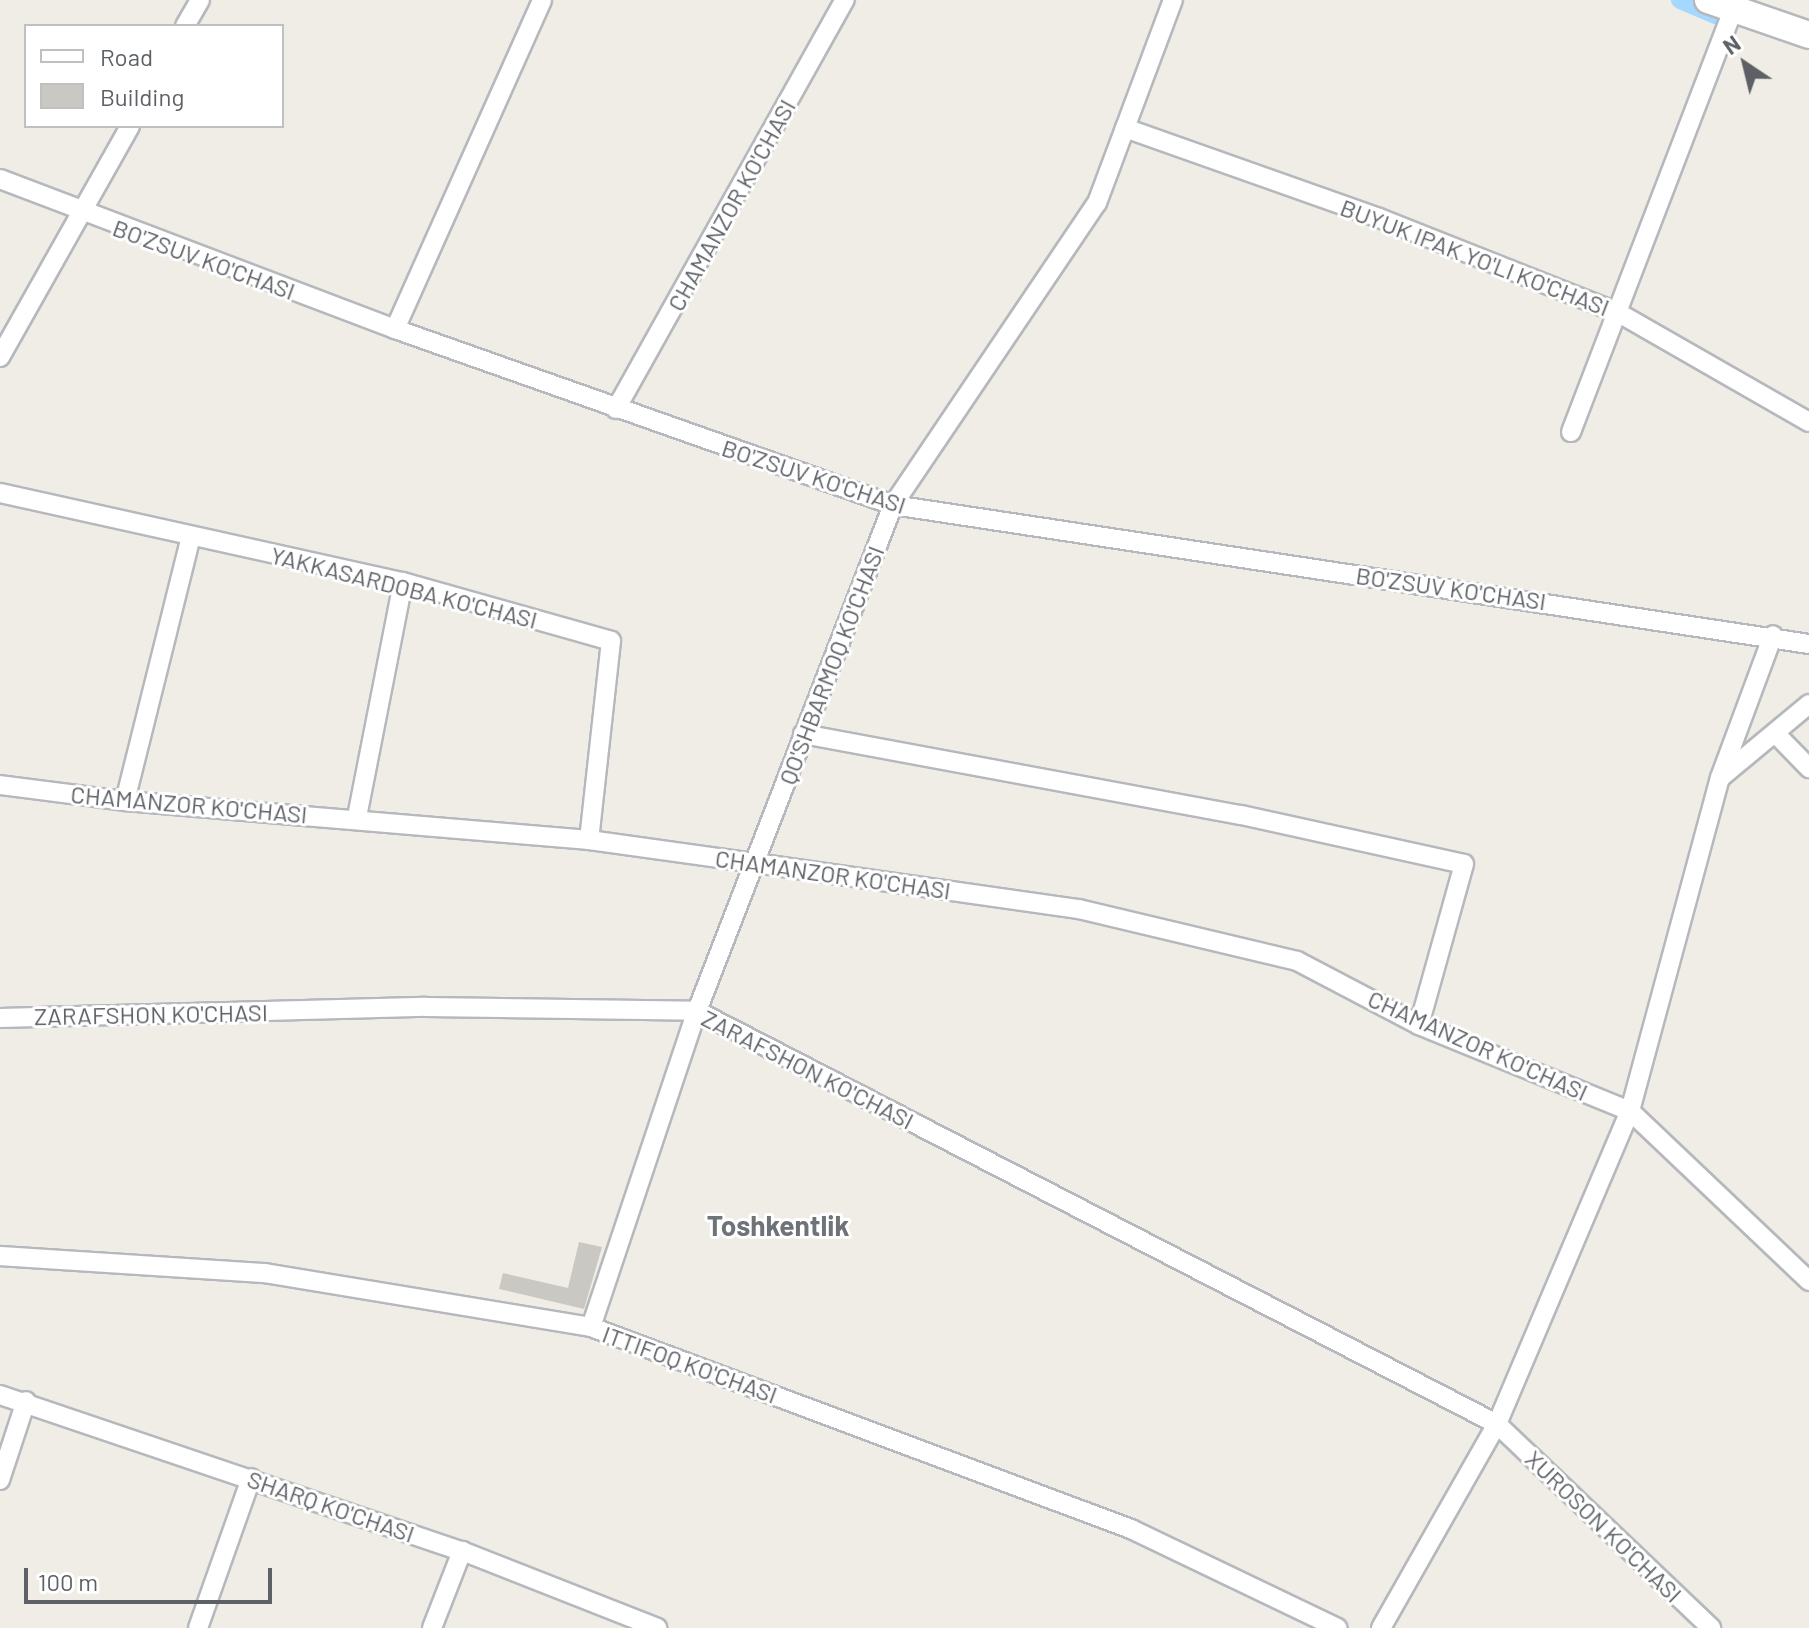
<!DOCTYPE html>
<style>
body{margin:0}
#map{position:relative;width:1809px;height:1628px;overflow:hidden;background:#efede5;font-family:Barlow,sans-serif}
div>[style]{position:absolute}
.canal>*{height:18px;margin:-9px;padding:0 9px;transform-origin:9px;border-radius:9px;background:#a5d8ff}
.building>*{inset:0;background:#cac8c2}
.roads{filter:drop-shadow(2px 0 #b5b8bc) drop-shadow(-2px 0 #b5b8bc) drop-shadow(0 2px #b5b8bc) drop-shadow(0 -2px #b5b8bc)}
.street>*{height:18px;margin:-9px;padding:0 9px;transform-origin:9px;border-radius:9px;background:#fff}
.secondary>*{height:26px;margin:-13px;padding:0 13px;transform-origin:13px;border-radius:13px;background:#fff}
span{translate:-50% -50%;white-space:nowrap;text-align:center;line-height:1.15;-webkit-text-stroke:6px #fff;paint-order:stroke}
.street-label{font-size:24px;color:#5d6166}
.quarter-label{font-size:28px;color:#6e7378;font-weight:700}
.legend{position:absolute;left:24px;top:24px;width:260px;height:104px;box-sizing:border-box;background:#fff;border:2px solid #bec0c2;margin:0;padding:10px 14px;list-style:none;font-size:24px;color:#5d6166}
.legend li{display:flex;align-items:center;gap:16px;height:40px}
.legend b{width:40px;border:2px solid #bec0c2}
.north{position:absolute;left:1705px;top:24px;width:80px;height:80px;-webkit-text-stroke:6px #fff;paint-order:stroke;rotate:325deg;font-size:22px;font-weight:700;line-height:32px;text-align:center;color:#5d6166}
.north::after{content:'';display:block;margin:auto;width:28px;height:36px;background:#5d6166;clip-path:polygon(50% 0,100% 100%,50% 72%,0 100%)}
.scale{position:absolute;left:24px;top:1568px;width:248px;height:36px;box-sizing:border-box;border:4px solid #5d6166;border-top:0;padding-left:10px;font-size:24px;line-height:28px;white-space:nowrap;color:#5d6166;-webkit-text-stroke:6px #fff;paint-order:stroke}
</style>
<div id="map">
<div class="canal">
<i style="left:1680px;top:0;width:39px;rotate:23deg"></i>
</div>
<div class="building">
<i style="clip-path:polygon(579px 1242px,602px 1247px,584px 1309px,499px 1289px,503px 1273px,568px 1288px)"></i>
</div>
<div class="roads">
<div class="street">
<i style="left:185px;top:26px;width:30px;rotate:-60deg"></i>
<i style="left:1125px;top:128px;width:269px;rotate:19.5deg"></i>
<i style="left:1379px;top:218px;width:256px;rotate:21.6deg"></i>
<i style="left:1617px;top:312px;width:221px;rotate:29.8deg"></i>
<i style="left:0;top:179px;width:423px;rotate:20.8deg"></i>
<i style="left:395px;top:329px;width:528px;rotate:19.46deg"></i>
<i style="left:893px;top:505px;width:926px;rotate:8.63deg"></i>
<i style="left:395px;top:329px;width:360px;rotate:-65.9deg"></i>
<i style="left:0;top:357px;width:265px;rotate:-60.6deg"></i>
<i style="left:616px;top:409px;width:469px;rotate:-60.8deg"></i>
<i style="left:1571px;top:432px;width:452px;rotate:-69deg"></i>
<i style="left:0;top:493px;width:413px;rotate:12.5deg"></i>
<i style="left:403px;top:582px;width:216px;rotate:15.8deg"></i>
<i style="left:611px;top:641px;width:200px;rotate:96.3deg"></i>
<i style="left:1775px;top:733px;width:49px;rotate:45.8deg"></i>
<i style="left:803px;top:734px;width:445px;rotate:10.5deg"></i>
<i style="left:1241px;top:815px;width:228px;rotate:12.4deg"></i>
<i style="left:1464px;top:864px;width:167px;rotate:105.6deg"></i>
<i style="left:1721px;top:775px;width:149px;rotate:-69.6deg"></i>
<i style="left:0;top:785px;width:126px;rotate:7.3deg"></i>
<i style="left:125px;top:801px;width:466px;rotate:4.8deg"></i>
<i style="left:589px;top:840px;width:168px;rotate:7.9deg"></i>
<i style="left:755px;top:863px;width:327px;rotate:8.1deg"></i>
<i style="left:1079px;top:909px;width:224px;rotate:13.4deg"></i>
<i style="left:1297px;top:961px;width:138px;rotate:27.7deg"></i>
<i style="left:1419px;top:1025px;width:228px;rotate:22.2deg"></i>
<i style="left:1630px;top:1111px;width:247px;rotate:43.5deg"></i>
<i style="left:125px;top:801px;width:273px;rotate:-76deg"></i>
<i style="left:357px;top:817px;width:239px;rotate:-78.9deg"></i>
<i style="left:0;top:1018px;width:426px;rotate:-1.5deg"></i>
<i style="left:426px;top:1007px;width:271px;rotate:0.8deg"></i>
<i style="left:697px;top:1011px;width:900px;rotate:27.31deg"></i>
<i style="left:1497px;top:1424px;width:296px;rotate:43.6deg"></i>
<i style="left:0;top:1256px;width:266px;rotate:3.7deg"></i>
<i style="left:265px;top:1273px;width:330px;rotate:9.4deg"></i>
<i style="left:591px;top:1327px;width:577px;rotate:20.51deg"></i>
<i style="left:1131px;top:1529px;width:229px;rotate:25.6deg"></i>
<i style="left:591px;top:1327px;width:333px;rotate:-71.5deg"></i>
<i style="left:697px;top:1011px;width:543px;rotate:-68.83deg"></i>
<i style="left:893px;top:505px;width:364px;rotate:-56deg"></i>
<i style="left:1097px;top:203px;width:217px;rotate:-69.5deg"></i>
<i style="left:0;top:1395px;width:488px;rotate:18.7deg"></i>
<i style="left:462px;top:1551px;width:210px;rotate:21.5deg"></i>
<i style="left:0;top:1480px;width:83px;rotate:-71.8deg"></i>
<i style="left:198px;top:1628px;width:159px;rotate:-70.5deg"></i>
<i style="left:432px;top:1628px;width:83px;rotate:-68.7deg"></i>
<i style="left:1381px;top:1628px;width:235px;rotate:-60.4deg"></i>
<i style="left:1497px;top:1424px;width:340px;rotate:-67deg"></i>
<i style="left:1630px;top:1111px;width:345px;rotate:-74.9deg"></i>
<i style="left:1720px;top:778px;width:116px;rotate:-39.7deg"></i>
</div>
<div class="secondary">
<i style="left:1708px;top:0;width:107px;rotate:19.1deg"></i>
</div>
</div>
<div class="street-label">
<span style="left:731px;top:205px;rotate:-61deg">CHAMANZOR KO'CHASI</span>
<span style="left:1475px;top:257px;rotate:21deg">BUYUK IPAK YO'LI KO'CHASI</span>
<span style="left:204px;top:259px;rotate:20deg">BO'ZSUV KO'CHASI</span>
<span style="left:814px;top:476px;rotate:18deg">BO'ZSUV KO'CHASI</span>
<span style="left:404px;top:587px;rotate:14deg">YAKKASARDOBA KO'CHASI</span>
<span style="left:1451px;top:588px;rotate:8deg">BO'ZSUV KO'CHASI</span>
<span style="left:831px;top:665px;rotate:-69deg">QO'SHBARMOQ KO'CHASI</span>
<span style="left:189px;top:804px;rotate:5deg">CHAMANZOR KO'CHASI</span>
<span style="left:833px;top:874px;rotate:8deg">CHAMANZOR KO'CHASI</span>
<span style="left:151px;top:1014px;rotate:-1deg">ZARAFSHON KO'CHASI</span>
<span style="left:1478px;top:1045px;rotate:24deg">CHAMANZOR KO'CHASI</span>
<span style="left:808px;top:1069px;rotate:27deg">ZARAFSHON KO'CHASI</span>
<span style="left:690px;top:1364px;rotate:20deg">ITTIFOQ KO'CHASI</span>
<span style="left:331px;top:1506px;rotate:19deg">SHARQ KO'CHASI</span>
<span style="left:1604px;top:1526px;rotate:44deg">XUROSON KO'CHASI</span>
</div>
<div class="quarter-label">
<span style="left:778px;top:1225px">Toshkentlik</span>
</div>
<ul class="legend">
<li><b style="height:10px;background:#fff"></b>Road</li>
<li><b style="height:22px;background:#cac8c2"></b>Building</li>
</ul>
<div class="north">N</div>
<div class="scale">100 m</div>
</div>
